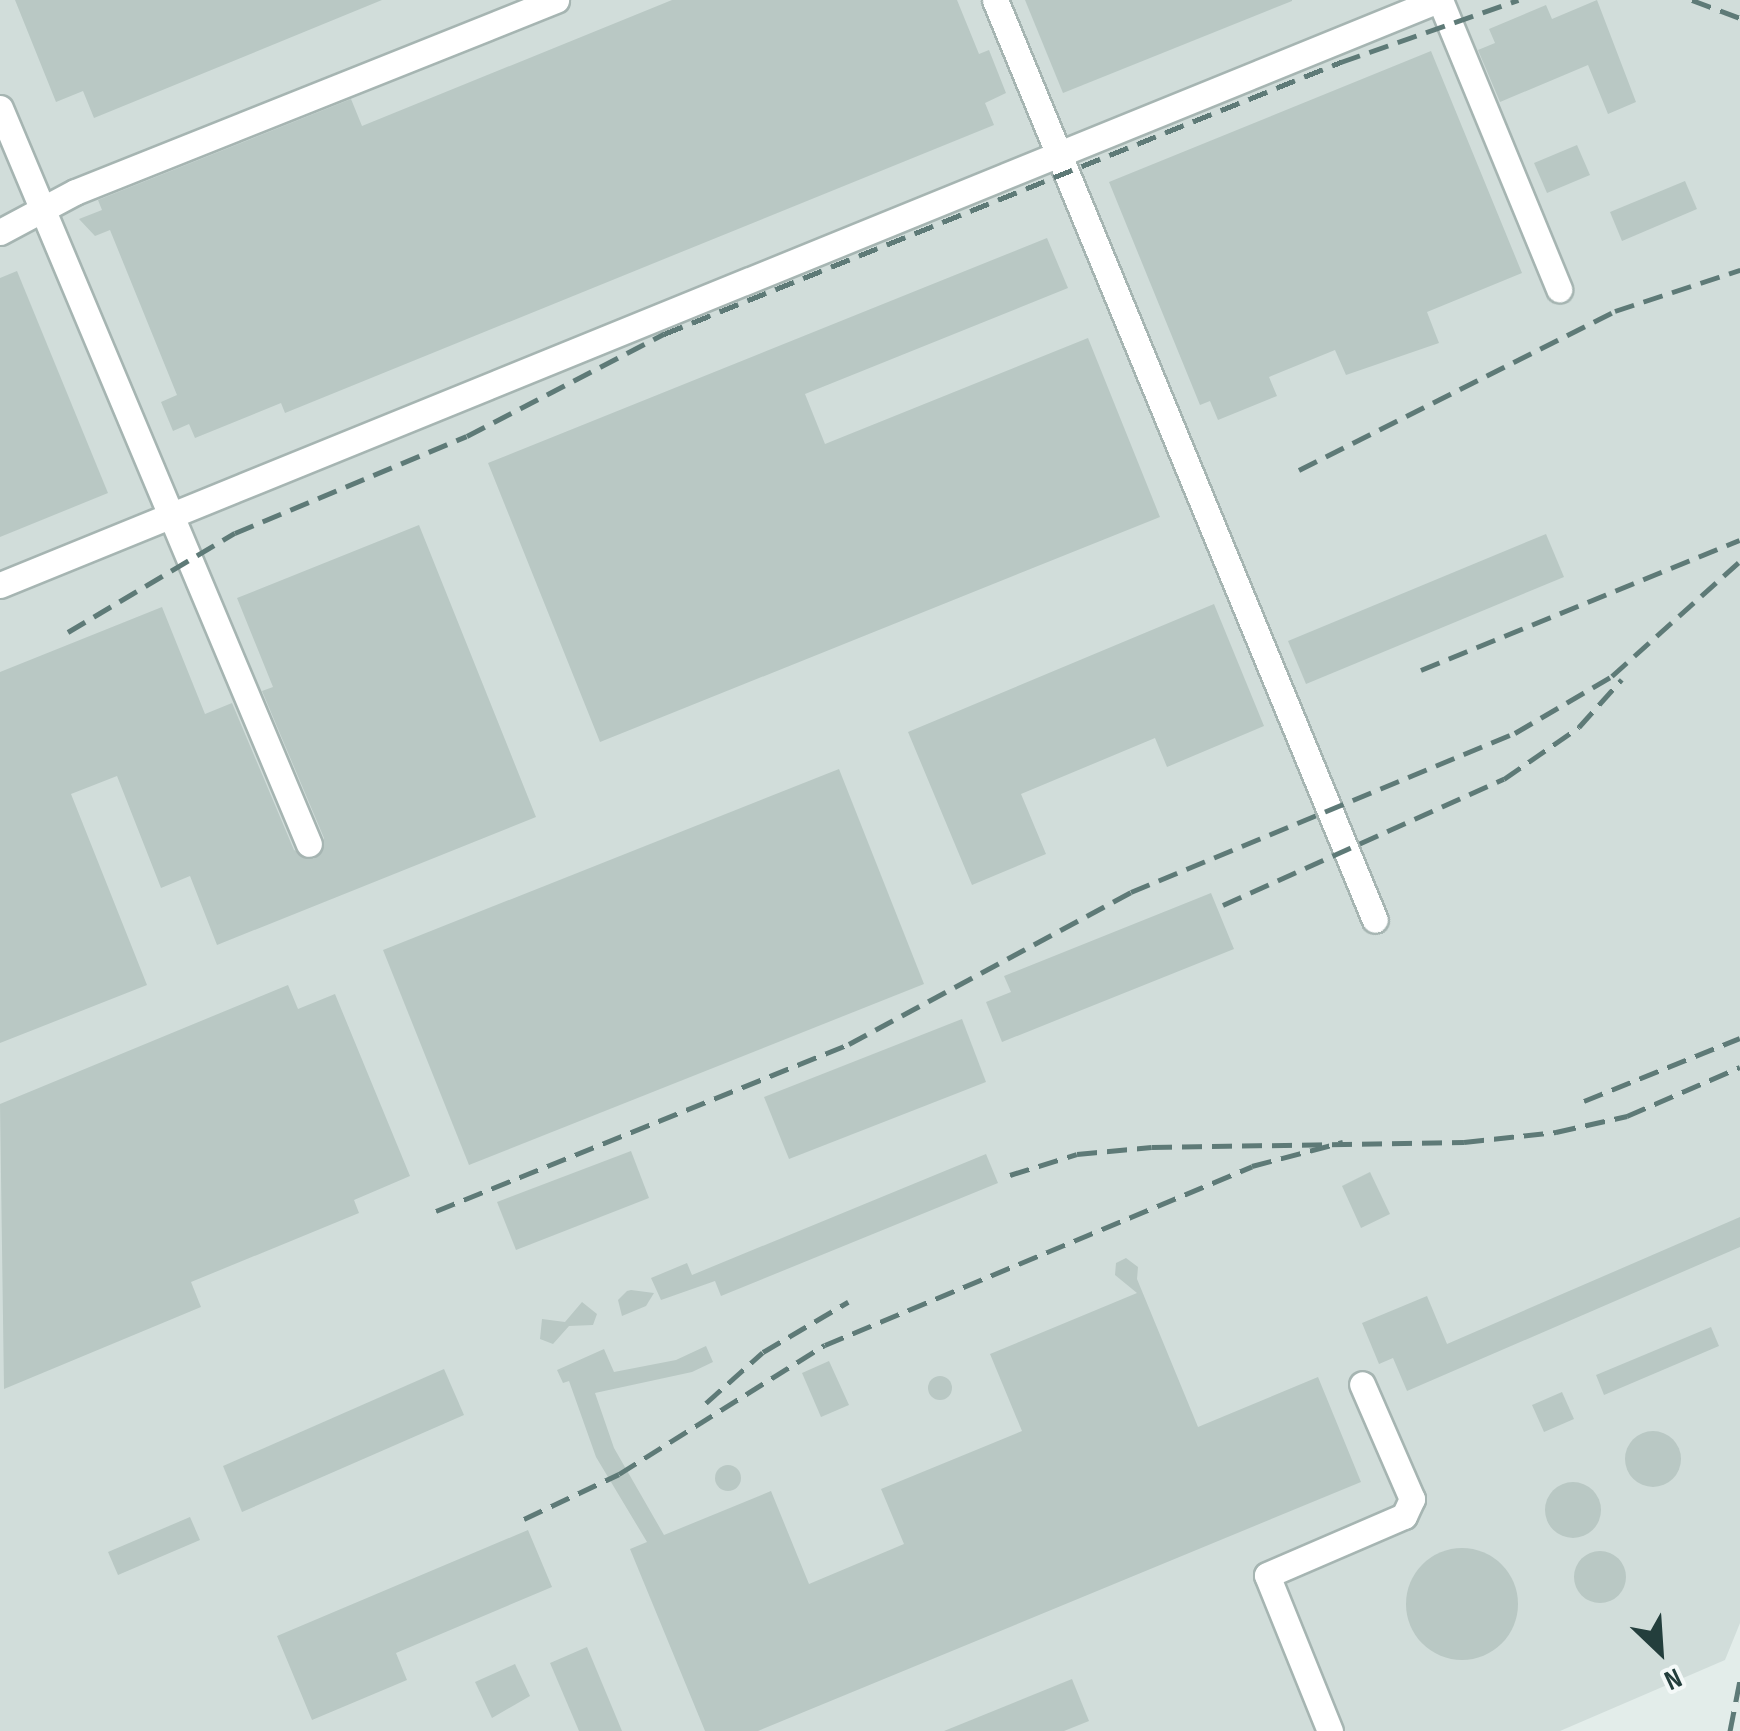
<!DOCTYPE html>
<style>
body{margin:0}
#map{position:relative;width:1740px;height:1731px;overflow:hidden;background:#e3edea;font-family:"Sofia Sans Condensed",sans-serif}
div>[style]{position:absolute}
.built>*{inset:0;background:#d1ddda}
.building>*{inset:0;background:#b9c8c4}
.round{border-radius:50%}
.roads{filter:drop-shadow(2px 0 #a6b5b2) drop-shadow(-2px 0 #a6b5b2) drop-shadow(0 2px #a6b5b2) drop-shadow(0 -2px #a6b5b2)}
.minor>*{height:25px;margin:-12.5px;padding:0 12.5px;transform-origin:12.5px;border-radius:12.5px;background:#fff}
.rail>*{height:5px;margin-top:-2.5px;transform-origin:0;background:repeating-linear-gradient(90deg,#5e7a77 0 20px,transparent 0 30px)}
span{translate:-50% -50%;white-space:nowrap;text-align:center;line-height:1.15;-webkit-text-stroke:9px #f4f9f8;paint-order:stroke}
.north{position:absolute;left:1610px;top:1601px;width:100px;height:100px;-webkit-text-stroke:8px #f4f9f8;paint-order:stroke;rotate:155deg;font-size:28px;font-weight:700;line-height:40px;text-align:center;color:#233e3c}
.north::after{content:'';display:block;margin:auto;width:35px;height:45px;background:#233e3c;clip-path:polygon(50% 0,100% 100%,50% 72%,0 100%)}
</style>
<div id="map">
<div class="built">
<i style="clip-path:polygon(0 0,1740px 0,1740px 1623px,1725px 1660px,1560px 1731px,0 1731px)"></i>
</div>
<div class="building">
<i style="clip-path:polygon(15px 0,382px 0,94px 118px,83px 91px,56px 102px)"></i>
<i style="clip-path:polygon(672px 0,957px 0,979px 54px,989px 50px,1006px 93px,985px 103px,994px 125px,285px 413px,281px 403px,195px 438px,189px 424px,173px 431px,161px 402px,177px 395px,110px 230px,95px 236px,79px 219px,102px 210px,98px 200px,351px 99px,362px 126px)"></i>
<i style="clip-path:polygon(1025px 0,1292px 0,1292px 1px,1063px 93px)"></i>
<i style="clip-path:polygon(1597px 0,1636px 102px,1608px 114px,1588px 65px,1500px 102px,1478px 50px,1495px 43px,1489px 29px,1546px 5px,1552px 19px)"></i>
<i style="clip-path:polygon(1431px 51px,1522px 273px,1427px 312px,1439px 343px,1346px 375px,1335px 350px,1269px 377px,1277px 396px,1218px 420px,1210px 401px,1200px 405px,1109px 182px)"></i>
<i style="clip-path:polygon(1577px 145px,1590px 175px,1547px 193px,1534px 163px)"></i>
<i style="clip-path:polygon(1685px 181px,1697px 209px,1622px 241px,1610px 212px)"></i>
<i style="clip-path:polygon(1047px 238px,1068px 288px,805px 394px,825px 444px,1088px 338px,1160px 517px,600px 742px,488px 463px)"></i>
<i style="clip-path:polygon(17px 271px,108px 493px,0 537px,0 278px)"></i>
<i style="clip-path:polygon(419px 525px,536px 817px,217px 945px,190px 876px,161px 888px,117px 776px,71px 794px,147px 985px,0 1043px,0 672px,162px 607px,205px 714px,232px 703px,294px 850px,314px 859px,324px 838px,262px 691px,273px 687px,237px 598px)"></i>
<i style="clip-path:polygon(1546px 534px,1564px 577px,1306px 684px,1288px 641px)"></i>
<i style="clip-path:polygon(1214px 604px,1264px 726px,1167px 767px,1155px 738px,1021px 794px,1046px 854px,972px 885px,908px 732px)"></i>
<i style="clip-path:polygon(839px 769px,924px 984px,469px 1165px,383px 950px)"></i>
<i style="clip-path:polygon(1211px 893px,1234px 949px,1002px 1042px,986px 1002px,1011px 992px,1004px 976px)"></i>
<i style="clip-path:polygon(288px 985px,298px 1009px,335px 994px,410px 1176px,354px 1200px,359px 1213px,191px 1282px,201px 1307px,4px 1389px,0 1104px)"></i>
<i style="clip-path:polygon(962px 1019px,986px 1082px,789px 1159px,764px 1097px)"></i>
<i style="clip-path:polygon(631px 1151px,649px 1198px,516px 1250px,497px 1202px)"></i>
<i style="clip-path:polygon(986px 1154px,998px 1183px,721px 1296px,715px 1281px,661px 1300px,651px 1278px,687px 1263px,692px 1275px)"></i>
<i style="clip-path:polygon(1370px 1172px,1390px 1214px,1361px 1228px,1342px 1186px)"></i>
<i style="clip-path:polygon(1740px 1217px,1740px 1247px,1407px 1391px,1393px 1358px,1379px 1364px,1362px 1323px,1427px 1296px,1447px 1344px)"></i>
<i style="clip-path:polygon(1126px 1258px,1138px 1267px,1137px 1279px,1198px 1427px,1318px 1377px,1361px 1482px,758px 1731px,705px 1731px,630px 1549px,647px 1542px,596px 1457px,569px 1381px,563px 1383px,557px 1370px,604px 1349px,614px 1372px,676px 1360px,706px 1346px,713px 1362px,692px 1372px,595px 1393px,614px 1448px,664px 1535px,771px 1491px,809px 1584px,904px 1544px,881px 1489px,1022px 1431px,990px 1354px,1137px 1293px,1115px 1275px,1116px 1263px)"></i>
<i style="clip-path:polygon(627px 1291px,631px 1290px,654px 1293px,646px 1306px,622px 1316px,618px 1300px)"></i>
<i style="clip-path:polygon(582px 1302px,597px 1314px,593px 1325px,569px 1326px,553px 1344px,540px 1339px,542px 1319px,565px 1322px)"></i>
<i style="clip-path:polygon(1711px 1327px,1719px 1346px,1604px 1395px,1596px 1375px)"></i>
<i style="clip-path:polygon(829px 1361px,849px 1405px,821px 1417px,802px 1373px)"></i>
<i style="clip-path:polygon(444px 1369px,464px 1415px,242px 1512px,223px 1466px)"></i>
<i class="round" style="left:928px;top:1376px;width:24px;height:24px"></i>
<i style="clip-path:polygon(1562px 1392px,1574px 1419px,1544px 1432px,1532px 1405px)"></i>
<i class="round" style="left:1625px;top:1431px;width:56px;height:56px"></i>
<i class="round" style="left:715px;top:1465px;width:26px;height:26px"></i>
<i class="round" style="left:1545px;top:1482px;width:56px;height:56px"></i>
<i style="clip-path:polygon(190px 1517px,200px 1540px,118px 1575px,108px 1552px)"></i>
<i style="clip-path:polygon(528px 1530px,552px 1587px,396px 1653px,407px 1680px,312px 1720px,277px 1636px)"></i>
<i class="round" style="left:1406px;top:1548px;width:112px;height:112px"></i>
<i class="round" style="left:1574px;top:1551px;width:52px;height:52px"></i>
<i style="clip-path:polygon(587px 1647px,622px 1731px,579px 1731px,550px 1663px)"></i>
<i style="clip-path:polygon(515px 1664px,530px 1696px,492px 1718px,475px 1682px)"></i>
<i style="clip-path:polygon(1072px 1679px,1089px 1721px,1064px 1731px,944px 1731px)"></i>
</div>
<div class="roads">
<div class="minor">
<i style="left:995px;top:0;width:995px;rotate:67.56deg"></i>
<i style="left:1440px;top:0;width:313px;rotate:67.6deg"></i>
<i style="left:0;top:108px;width:798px;rotate:67.23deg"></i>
<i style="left:0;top:232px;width:85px;rotate:-28.1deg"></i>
<i style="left:75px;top:192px;width:518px;rotate:-21.76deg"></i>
<i style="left:0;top:585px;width:1552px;rotate:-22.14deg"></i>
<i style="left:1330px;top:1731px;width:168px;rotate:-112deg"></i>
<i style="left:1267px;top:1575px;width:149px;rotate:-23.3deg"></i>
<i style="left:1404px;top:1516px;width:19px;rotate:-65deg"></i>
<i style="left:1412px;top:1499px;width:125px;rotate:-113.5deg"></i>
</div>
</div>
<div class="rail">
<i style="left:1692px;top:0;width:51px;rotate:20.6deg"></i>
<i style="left:1299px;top:470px;width:354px;rotate:-26.7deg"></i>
<i style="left:1615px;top:311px;width:132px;rotate:-18.2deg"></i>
<i style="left:68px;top:632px;width:194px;rotate:-30.7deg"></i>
<i style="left:235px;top:533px;width:251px;rotate:-22.7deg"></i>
<i style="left:467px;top:436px;width:222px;rotate:-27.4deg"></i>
<i style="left:664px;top:334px;width:730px;rotate:-21.89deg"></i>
<i style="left:1341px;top:62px;width:188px;rotate:-19.3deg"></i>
<i style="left:1421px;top:670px;width:344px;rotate:-22.2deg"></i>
<i style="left:1223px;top:905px;width:308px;rotate:-24.2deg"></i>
<i style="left:1504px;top:779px;width:91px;rotate:-34.7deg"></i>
<i style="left:1579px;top:727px;width:64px;rotate:-48.1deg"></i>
<i style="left:1584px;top:1101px;width:168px;rotate:-22deg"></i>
<i style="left:1010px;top:1175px;width:70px;rotate:-17.4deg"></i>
<i style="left:1077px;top:1154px;width:75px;rotate:-5.3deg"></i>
<i style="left:1152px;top:1147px;width:312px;rotate:-0.9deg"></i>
<i style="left:1464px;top:1142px;width:93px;rotate:-6.2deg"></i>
<i style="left:1556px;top:1132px;width:73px;rotate:-12.7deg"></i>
<i style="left:1627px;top:1116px;width:123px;rotate:-23.4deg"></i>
<i style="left:436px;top:1211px;width:445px;rotate:-22deg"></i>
<i style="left:849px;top:1044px;width:320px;rotate:-28.3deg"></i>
<i style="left:1131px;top:892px;width:416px;rotate:-22.5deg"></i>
<i style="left:1515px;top:733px;width:113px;rotate:-30.4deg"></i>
<i style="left:1612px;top:676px;width:172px;rotate:-41.9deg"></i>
<i style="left:706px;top:1403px;width:76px;rotate:-41.8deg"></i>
<i style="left:763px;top:1352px;width:99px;rotate:-30.5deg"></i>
<i style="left:524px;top:1519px;width:105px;rotate:-25.3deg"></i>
<i style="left:619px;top:1474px;width:243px;rotate:-32.1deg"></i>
<i style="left:825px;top:1345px;width:463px;rotate:-22.7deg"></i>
<i style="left:1252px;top:1166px;width:94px;rotate:-14.8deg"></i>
<i style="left:1730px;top:1731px;width:52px;rotate:-78.9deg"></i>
</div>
<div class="north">N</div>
</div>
